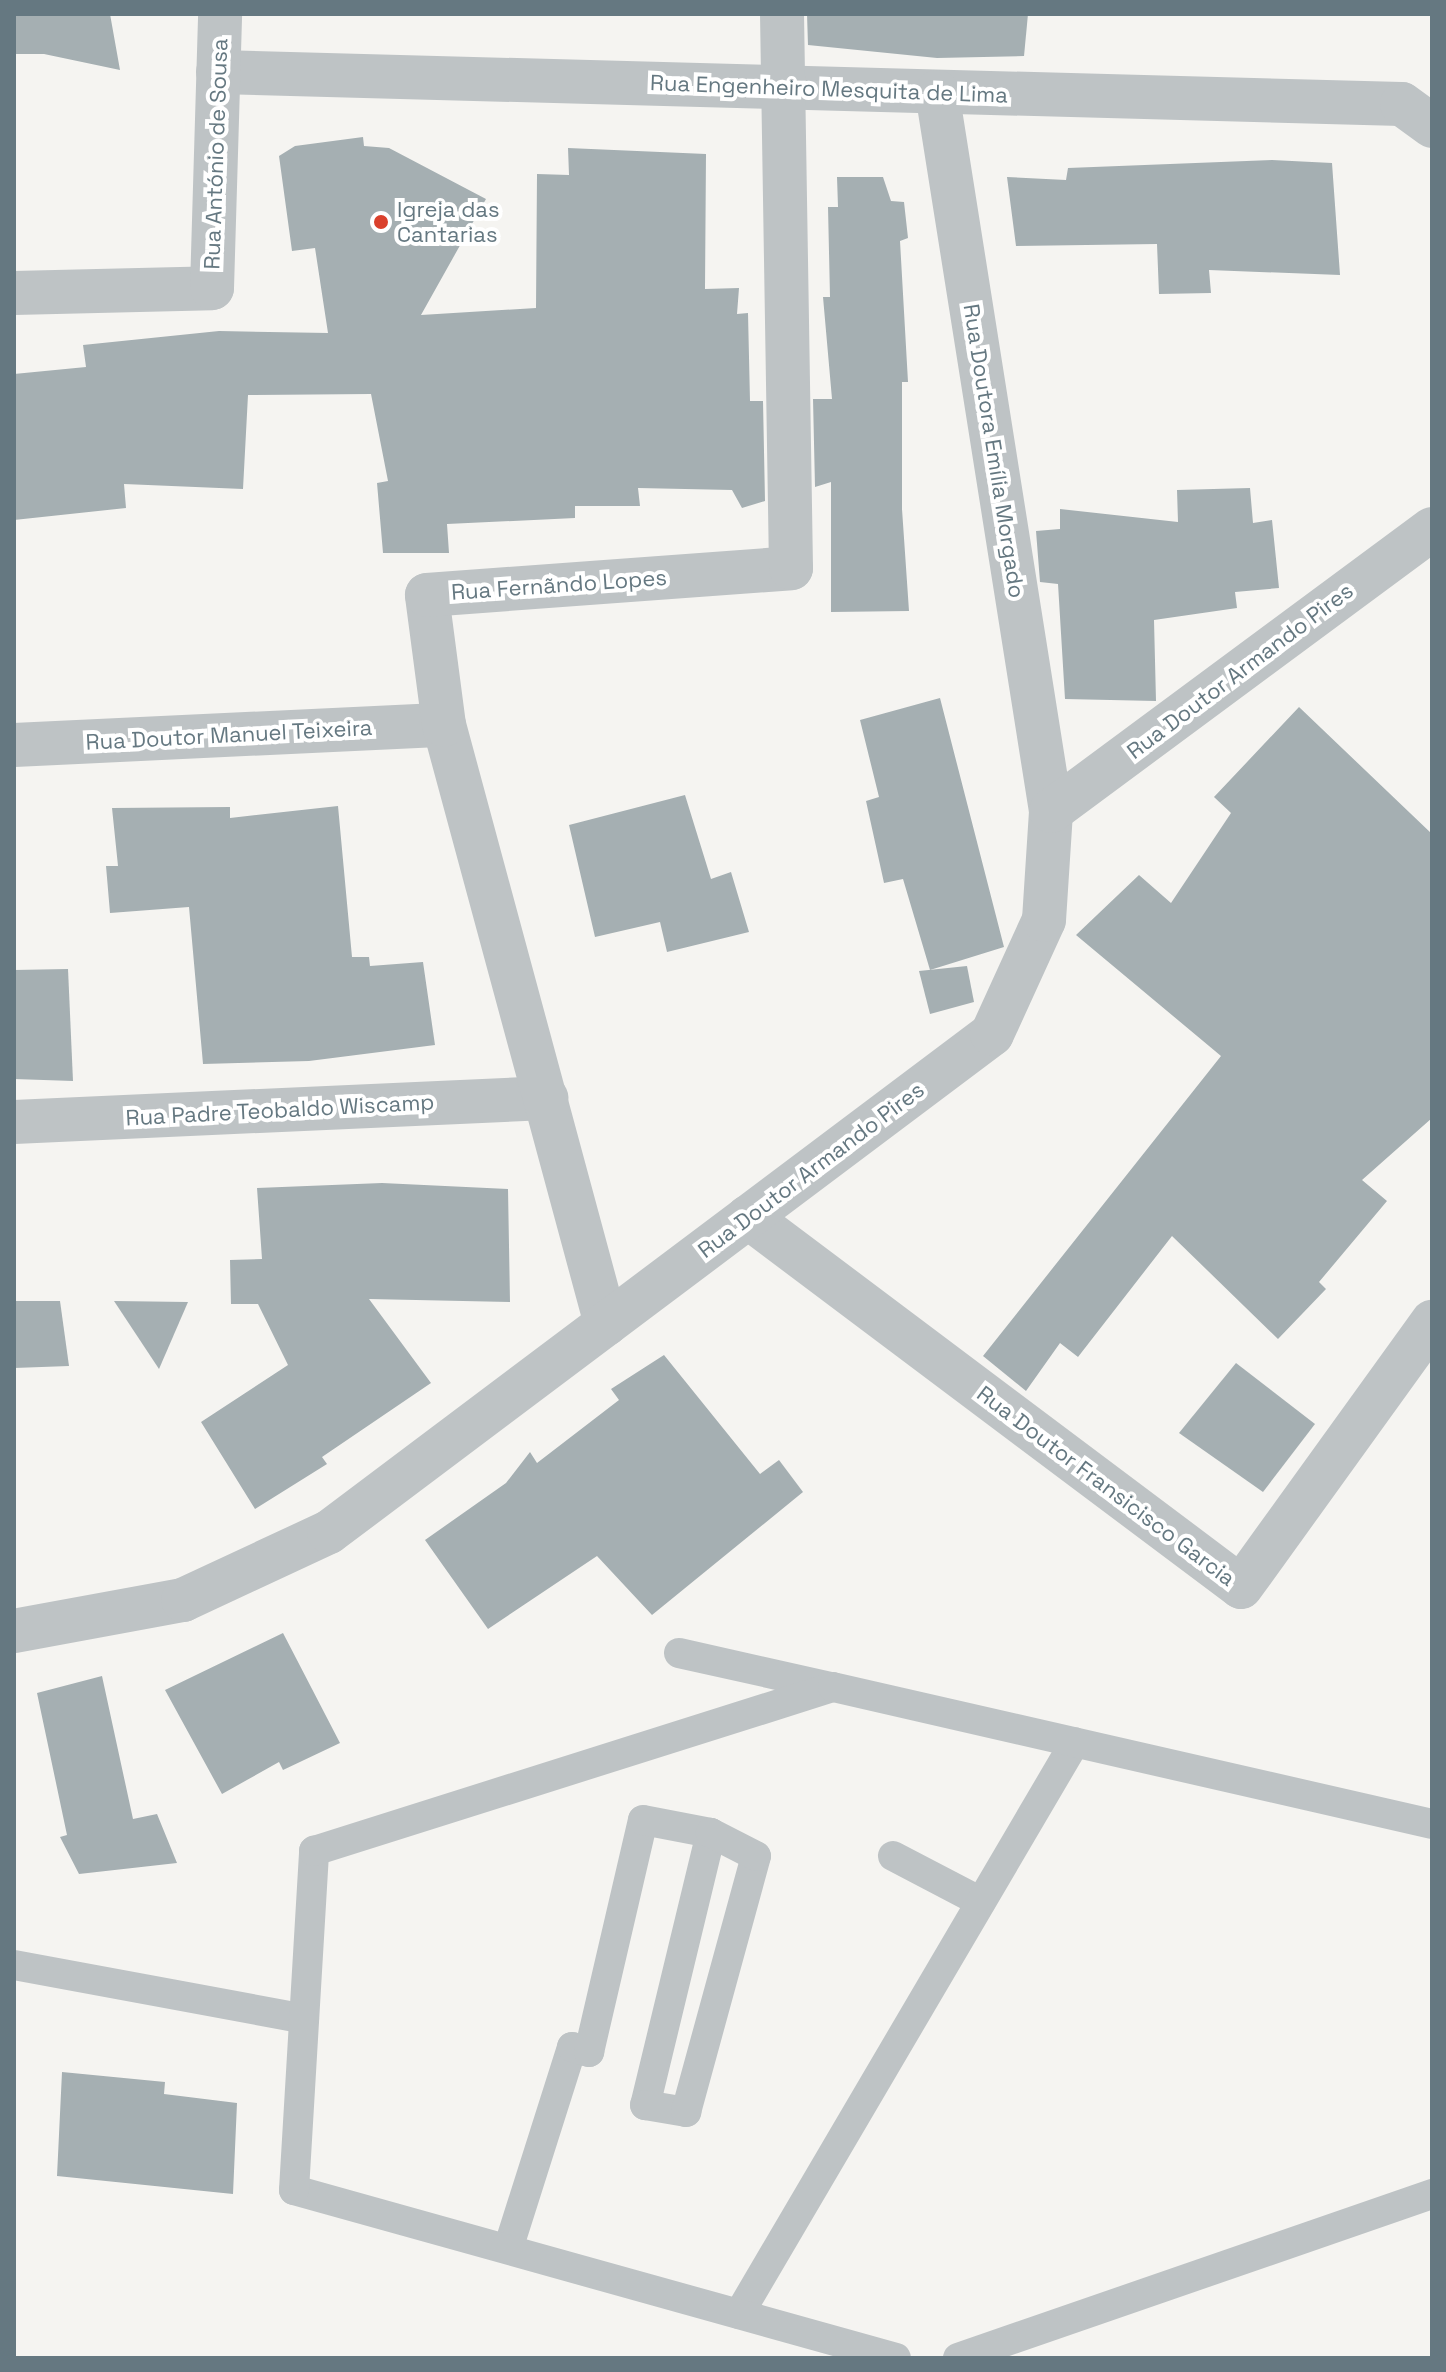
<!DOCTYPE html>
<meta charset="utf-8">
<style>
body{margin:0}
#map{position:relative;width:1446px;height:2372px;overflow:hidden;background:#f5f4f1;font-family:"Space Grotesk",sans-serif}
div>[style]{position:absolute}
.building>*{inset:0;background:#a5afb2}
.service>*{height:30px;margin:-15px;padding:0 15px;transform-origin:15px;border-radius:15px;background:#bec3c5}
.minor>*{height:44px;margin:-22px;padding:0 22px;transform-origin:22px;border-radius:22px;background:#bec3c5}
.dots>*{width:22px;height:22px;translate:-50% -50%;box-sizing:border-box;border:4px solid #fff;border-radius:50%}
span{translate:-50% -50%;white-space:nowrap;text-align:center;line-height:1.15;-webkit-text-stroke:8px #fff;paint-order:stroke}
.street-label{font-size:22px;color:#657881}
.poi-label{font-size:22px;color:#657881}
.left{translate:0 -50%;text-align:left}
.frame{position:absolute;inset:0;border:16px solid #657881;pointer-events:none}
</style>
<div id="map">
<div class="building">
<i style="clip-path:polygon(14px 14px,110px 14px,120px 70px,44px 54px,14px 54px)"></i>
<i style="clip-path:polygon(807px 14px,1028px 14px,1024px 56px,937px 58px,808px 45px)"></i>
<i style="clip-path:polygon(363px 137px,364px 146px,389px 148px,486px 199px,421px 315px,536px 308px,537px 174px,569px 175px,568px 148px,706px 154px,705px 289px,739px 288px,737px 314px,748px 313px,750px 401px,763px 401px,765px 501px,742px 508px,732px 490px,638px 488px,640px 506px,575px 506px,575px 518px,447px 524px,449px 553px,383px 553px,377px 483px,388px 481px,371px 394px,248px 395px,243px 489px,124px 484px,126px 508px,14px 520px,14px 374px,86px 367px,83px 345px,219px 331px,328px 333px,315px 248px,292px 251px,279px 156px,295px 146px)"></i>
<i style="clip-path:polygon(1272px 160px,1332px 163px,1340px 275px,1209px 270px,1211px 293px,1159px 294px,1157px 244px,1016px 246px,1007px 177px,1066px 180px,1068px 168px)"></i>
<i style="clip-path:polygon(837px 177px,883px 177px,891px 201px,904px 202px,908px 238px,900px 241px,908px 382px,902px 382px,902px 509px,909px 611px,831px 612px,831px 482px,815px 487px,813px 399px,832px 399px,823px 297px,830px 297px,828px 207px,838px 207px)"></i>
<i style="clip-path:polygon(1250px 488px,1253px 523px,1272px 520px,1279px 588px,1235px 592px,1237px 608px,1154px 620px,1156px 701px,1065px 699px,1058px 584px,1040px 582px,1036px 531px,1060px 529px,1060px 509px,1178px 522px,1177px 490px)"></i>
<i style="clip-path:polygon(940px 698px,1004px 947px,930px 970px,903px 879px,884px 883px,866px 801px,879px 797px,860px 720px)"></i>
<i style="clip-path:polygon(1299px 707px,1432px 834px,1432px 1118px,1362px 1180px,1387px 1201px,1319px 1282px,1326px 1289px,1278px 1339px,1172px 1236px,1078px 1357px,1060px 1343px,1026px 1391px,983px 1356px,1221px 1056px,1076px 935px,1139px 875px,1171px 903px,1231px 813px,1214px 797px)"></i>
<i style="clip-path:polygon(685px 795px,711px 879px,731px 872px,749px 932px,667px 952px,660px 922px,595px 937px,569px 825px)"></i>
<i style="clip-path:polygon(338px 806px,352px 957px,369px 957px,370px 966px,423px 962px,435px 1045px,309px 1061px,203px 1064px,189px 907px,110px 913px,106px 866px,118px 866px,112px 808px,230px 807px,230px 818px)"></i>
<i style="clip-path:polygon(967px 966px,974px 1002px,930px 1014px,919px 971px)"></i>
<i style="clip-path:polygon(68px 969px,73px 1081px,14px 1079px,14px 970px)"></i>
<i style="clip-path:polygon(382px 1183px,508px 1189px,510px 1302px,369px 1299px,431px 1383px,322px 1457px,327px 1464px,255px 1509px,201px 1422px,288px 1365px,258px 1304px,231px 1304px,230px 1260px,262px 1259px,257px 1188px)"></i>
<i style="clip-path:polygon(14px 1301px,60px 1301px,69px 1366px,14px 1368px)"></i>
<i style="clip-path:polygon(114px 1301px,188px 1302px,159px 1369px)"></i>
<i style="clip-path:polygon(664px 1355px,760px 1474px,779px 1460px,803px 1492px,652px 1615px,597px 1556px,488px 1629px,425px 1540px,506px 1483px,530px 1452px,537px 1463px,619px 1400px,611px 1389px)"></i>
<i style="clip-path:polygon(1236px 1363px,1315px 1424px,1263px 1492px,1179px 1433px)"></i>
<i style="clip-path:polygon(283px 1633px,340px 1743px,283px 1770px,279px 1762px,222px 1794px,165px 1690px)"></i>
<i style="clip-path:polygon(102px 1676px,133px 1819px,157px 1814px,177px 1863px,79px 1874px,60px 1837px,67px 1835px,37px 1693px)"></i>
<i style="clip-path:polygon(62px 2072px,165px 2082px,164px 2094px,237px 2103px,233px 2194px,57px 2176px)"></i>
</div>
<div class="service">
<i style="left:679px;top:1653px;width:156px;rotate:12.6deg"></i>
<i style="left:893px;top:1856px;width:99px;rotate:27.6deg"></i>
<i style="left:14px;top:1965px;width:295px;rotate:10.5deg"></i>
<i style="left:508px;top:2249px;width:212px;rotate:-72.4deg"></i>
<i style="left:572px;top:2047px;width:18px;rotate:16deg"></i>
<i style="left:589px;top:2052px;width:238px;rotate:-76.9deg"></i>
<i style="left:643px;top:1820px;width:69px;rotate:10.8deg"></i>
<i style="left:711px;top:1833px;width:280px;rotate:103.6deg"></i>
<i style="left:645px;top:2105px;width:42px;rotate:9.7deg"></i>
<i style="left:686px;top:2112px;width:265px;rotate:-74.7deg"></i>
<i style="left:756px;top:1856px;width:51px;rotate:-152.9deg"></i>
<i style="left:739px;top:2314px;width:663px;rotate:-59.57deg"></i>
<i style="left:896px;top:2358px;width:625px;rotate:-164.41deg"></i>
<i style="left:294px;top:2190px;width:340px;rotate:-86.6deg"></i>
<i style="left:314px;top:1851px;width:544px;rotate:-17.54deg"></i>
<i style="left:833px;top:1687px;width:614px;rotate:12.88deg"></i>
<i style="left:958px;top:2358px;width:502px;rotate:-19.09deg"></i>
</div>
<div class="minor">
<i style="left:218px;top:72px;width:1184px;rotate:1.55deg"></i>
<i style="left:1402px;top:104px;width:37px;rotate:36deg"></i>
<i style="left:937px;top:92px;width:728px;rotate:80.99deg"></i>
<i style="left:14px;top:293px;width:198px;rotate:-1.4deg"></i>
<i style="left:212px;top:288px;width:274px;rotate:-88.3deg"></i>
<i style="left:14px;top:745px;width:430px;rotate:-2.7deg"></i>
<i style="left:14px;top:1122px;width:533px;rotate:-2.58deg"></i>
<i style="left:748px;top:1217px;width:616px;rotate:36.89deg"></i>
<i style="left:1241px;top:1587px;width:327px;rotate:-54.2deg"></i>
<i style="left:606px;top:1324px;width:621px;rotate:-105.13deg"></i>
<i style="left:444px;top:725px;width:131px;rotate:-97.5deg"></i>
<i style="left:427px;top:595px;width:365px;rotate:-4.2deg"></i>
<i style="left:791px;top:568px;width:554px;rotate:-90.93deg"></i>
<i style="left:14px;top:1631px;width:172px;rotate:-10.4deg"></i>
<i style="left:183px;top:1600px;width:161px;rotate:-25deg"></i>
<i style="left:329px;top:1532px;width:829px;rotate:-36.91deg"></i>
<i style="left:992px;top:1034px;width:125px;rotate:-65.5deg"></i>
<i style="left:1044px;top:920px;width:109px;rotate:-86.3deg"></i>
<i style="left:1051px;top:811px;width:474px;rotate:-36.5deg"></i>
</div>
<div class="dots">
<i style="left:381px;top:222px;background:#da402c"></i>
</div>
<div class="street-label">
<span style="left:829px;top:89px;rotate:2deg">Rua Engenheiro Mesquita de Lima</span>
<span style="left:216px;top:154px;rotate:-88deg">Rua António de Sousa</span>
<span style="left:994px;top:451px;rotate:81deg">Rua Doutora Emília Morgado</span>
<span style="left:559px;top:585px;rotate:-4deg">Rua Fernãndo Lopes</span>
<span style="left:1240px;top:671px;rotate:-37deg">Rua Doutor Armando Pires</span>
<span style="left:229px;top:735px;rotate:-3deg">Rua Doutor Manuel Teixeira</span>
<span style="left:280px;top:1110px;rotate:-3deg">Rua Padre Teobaldo Wiscamp</span>
<span style="left:811px;top:1170px;rotate:-37deg">Rua Doutor Armando Pires</span>
<span style="left:1106px;top:1486px;rotate:37deg">Rua Doutor Fransicisco Garcia</span>
</div>
<div class="poi-label">
<span class="left" style="left:397px;top:222px">Igreja das<br>Cantarias</span>
</div>
<div class="frame"></div>
</div>
